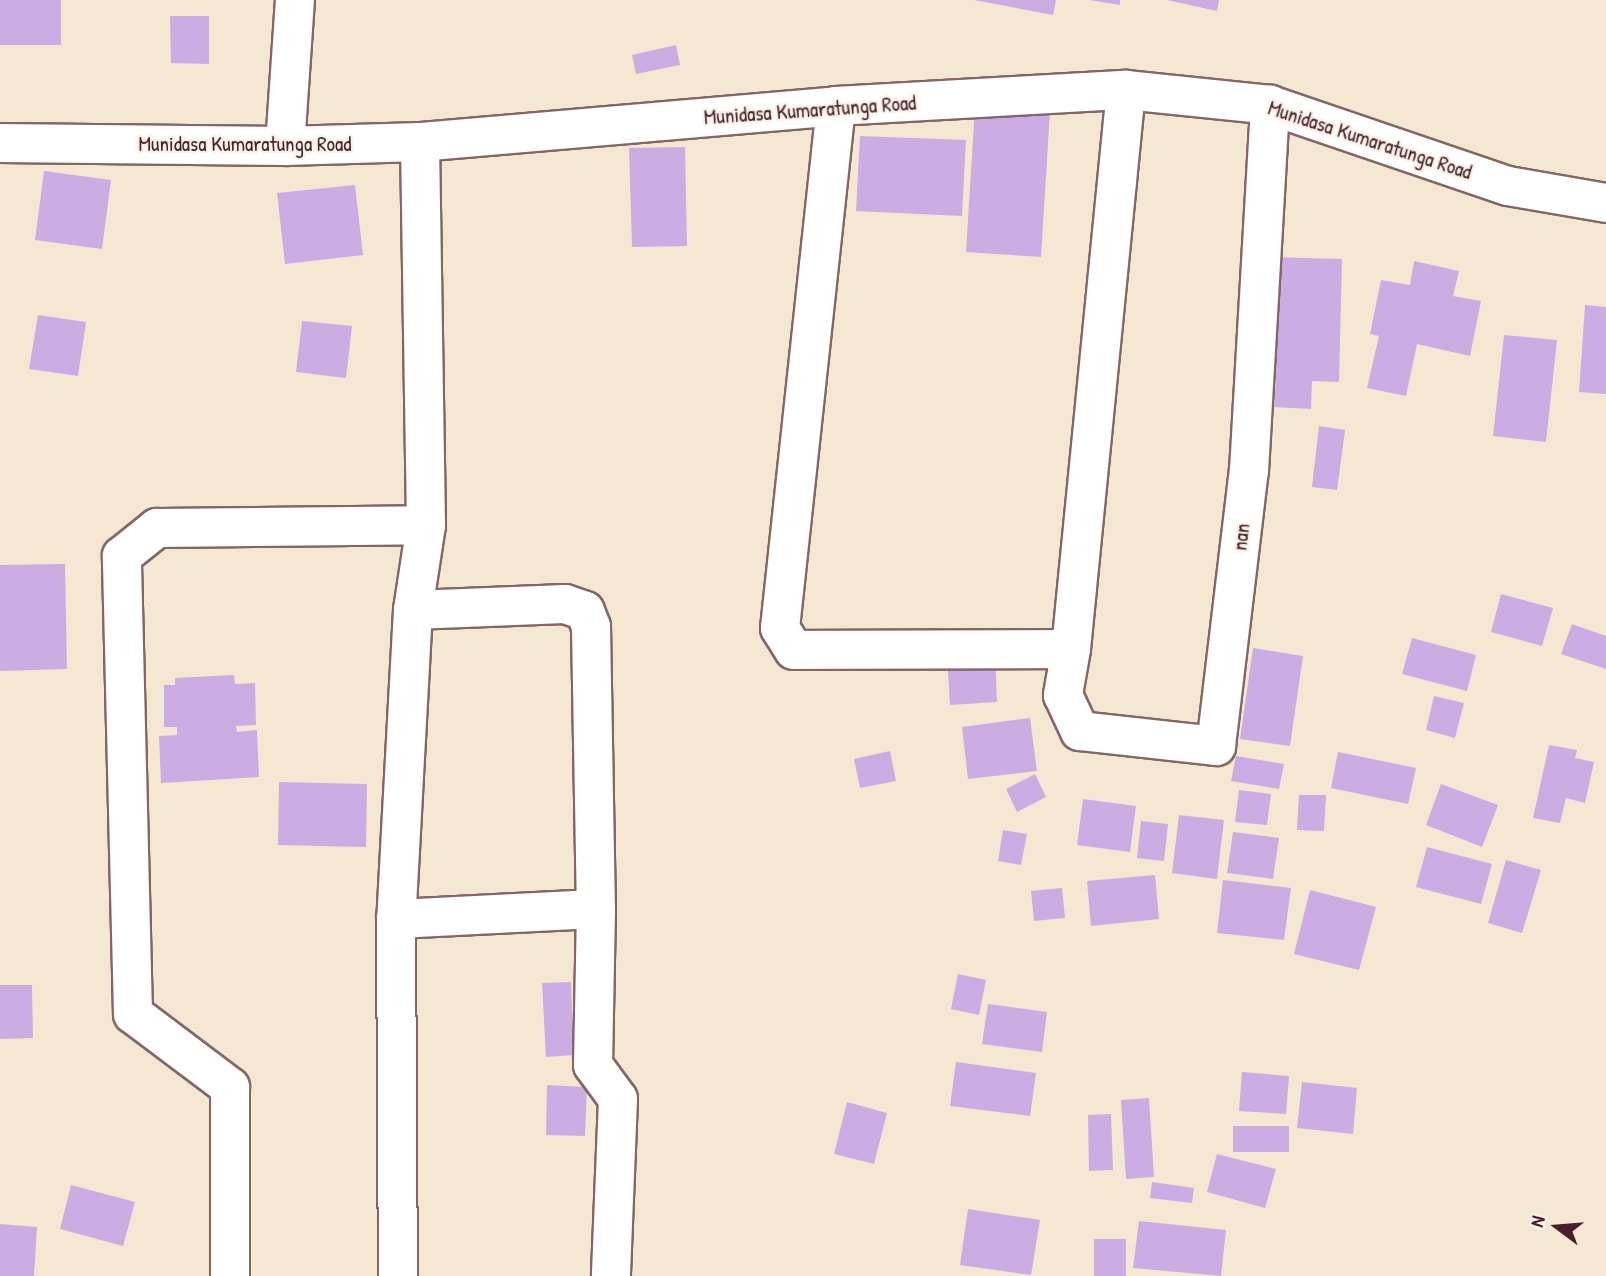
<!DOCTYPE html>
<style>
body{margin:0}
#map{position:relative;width:1606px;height:1276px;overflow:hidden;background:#f4e8d3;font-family:"Patrick Hand",sans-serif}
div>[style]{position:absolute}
.building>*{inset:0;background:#ccade3}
.roads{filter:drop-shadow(2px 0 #866566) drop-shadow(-2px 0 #866566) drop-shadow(0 2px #866566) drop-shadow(0 -2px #866566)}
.minor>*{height:38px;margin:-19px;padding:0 19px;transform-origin:19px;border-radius:19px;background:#fff}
span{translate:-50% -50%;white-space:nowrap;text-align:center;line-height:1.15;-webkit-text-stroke:5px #f7f3e8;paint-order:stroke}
.street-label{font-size:21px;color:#4a1f2b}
.north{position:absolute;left:1522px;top:1192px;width:70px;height:70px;-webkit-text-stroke:5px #f7f3e8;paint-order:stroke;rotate:286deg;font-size:19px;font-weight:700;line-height:28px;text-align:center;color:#4a1f2b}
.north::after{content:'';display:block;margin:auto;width:24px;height:32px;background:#4a1f2b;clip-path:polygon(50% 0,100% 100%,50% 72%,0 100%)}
</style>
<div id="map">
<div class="building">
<i style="clip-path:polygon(0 0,61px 0,61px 45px,0 45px)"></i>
<i style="clip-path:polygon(974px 0,1056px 0,1053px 15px)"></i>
<i style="clip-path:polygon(1089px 0,1120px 0,1120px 5px)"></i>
<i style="clip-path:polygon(1167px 0,1219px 0,1217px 11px)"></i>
<i style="clip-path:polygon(170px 16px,209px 16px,209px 64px,171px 63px)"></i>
<i style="clip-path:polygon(676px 45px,680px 65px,636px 74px,632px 55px)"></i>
<i style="clip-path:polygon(975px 106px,1050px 111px,1041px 257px,966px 252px)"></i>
<i style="clip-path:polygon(860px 136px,966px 140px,962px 216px,856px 211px)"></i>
<i style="clip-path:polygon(685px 147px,687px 246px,632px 247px,629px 148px)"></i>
<i style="clip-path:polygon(44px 171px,111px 180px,102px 249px,35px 240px)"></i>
<i style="clip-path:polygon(355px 185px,363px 255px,285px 264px,277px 193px)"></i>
<i style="clip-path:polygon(1270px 257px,1342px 259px,1339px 382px,1312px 381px,1311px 409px,1274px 407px,1276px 380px,1267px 380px)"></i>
<i style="clip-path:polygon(1414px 261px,1459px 271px,1453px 296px,1481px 301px,1470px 356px,1417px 344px,1406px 396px,1367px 388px,1379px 336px,1370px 334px,1381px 280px,1410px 285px)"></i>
<i style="clip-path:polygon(1585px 305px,1606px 307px,1606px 394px,1579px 392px)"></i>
<i style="clip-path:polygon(38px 315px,86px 322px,78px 376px,29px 369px)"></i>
<i style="clip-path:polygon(302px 321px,352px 326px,346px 378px,296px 372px)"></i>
<i style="clip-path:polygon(1504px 335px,1557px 340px,1546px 442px,1493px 436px)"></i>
<i style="clip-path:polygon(1319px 426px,1345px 430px,1337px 490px,1312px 487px)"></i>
<i style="clip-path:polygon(65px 564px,67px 669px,0 671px,0 565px)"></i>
<i style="clip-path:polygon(1501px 594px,1553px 608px,1542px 646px,1491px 632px)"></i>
<i style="clip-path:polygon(1572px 624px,1606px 636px,1606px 669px,1561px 654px)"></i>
<i style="clip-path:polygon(1412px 638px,1476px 655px,1467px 691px,1402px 674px)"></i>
<i style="clip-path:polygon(1253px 648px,1303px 656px,1290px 746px,1240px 739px)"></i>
<i style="clip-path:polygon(995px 652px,997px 702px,950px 705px,947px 655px)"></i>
<i style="clip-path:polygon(234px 675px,235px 684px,255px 683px,256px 725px,236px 726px,237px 732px,257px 730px,259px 777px,161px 783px,159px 736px,177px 735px,177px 727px,164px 727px,164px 685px,175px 685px,175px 678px)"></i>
<i style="clip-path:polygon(1434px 696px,1464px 703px,1455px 738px,1426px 730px)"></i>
<i style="clip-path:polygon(1030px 718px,1037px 771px,968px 779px,962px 727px)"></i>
<i style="clip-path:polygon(1549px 745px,1577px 750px,1575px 758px,1594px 762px,1585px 803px,1566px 798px,1560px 823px,1533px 818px)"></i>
<i style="clip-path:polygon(890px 751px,896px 781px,860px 788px,854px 759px)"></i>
<i style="clip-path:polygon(1338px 752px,1416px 768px,1408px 804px,1331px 788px)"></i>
<i style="clip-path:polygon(1236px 756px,1284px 764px,1279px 789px,1231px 781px)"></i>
<i style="clip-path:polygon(1035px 774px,1046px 797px,1017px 812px,1006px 789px)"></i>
<i style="clip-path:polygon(279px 782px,367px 784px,366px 847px,278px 845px)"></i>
<i style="clip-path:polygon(1441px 784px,1498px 805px,1482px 847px,1426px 825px)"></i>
<i style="clip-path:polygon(1239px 790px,1271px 794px,1267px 825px,1235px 822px)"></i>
<i style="clip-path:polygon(1299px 795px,1326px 795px,1324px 831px,1297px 830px)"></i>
<i style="clip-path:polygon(1083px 799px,1136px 806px,1130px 852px,1077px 845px)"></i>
<i style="clip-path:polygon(1179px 815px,1224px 820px,1217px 879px,1172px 873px)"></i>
<i style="clip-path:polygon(1141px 821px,1168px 824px,1164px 861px,1137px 858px)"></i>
<i style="clip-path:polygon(1003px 830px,1027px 834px,1021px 865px,998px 861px)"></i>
<i style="clip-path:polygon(1233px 832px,1279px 838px,1273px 879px,1227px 873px)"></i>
<i style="clip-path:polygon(1427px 847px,1492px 864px,1481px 904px,1416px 887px)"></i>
<i style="clip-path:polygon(1506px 860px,1541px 870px,1522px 933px,1488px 923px)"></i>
<i style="clip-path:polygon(1155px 875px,1159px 919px,1091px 926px,1087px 881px)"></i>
<i style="clip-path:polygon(1223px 880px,1291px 888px,1284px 940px,1217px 933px)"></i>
<i style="clip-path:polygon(1062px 888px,1065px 918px,1034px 921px,1031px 891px)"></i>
<i style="clip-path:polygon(1310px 890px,1376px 907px,1359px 970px,1294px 954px)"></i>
<i style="clip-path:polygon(958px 974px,986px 980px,979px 1015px,951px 1009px)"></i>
<i style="clip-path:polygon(571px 982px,574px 1055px,546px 1057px,542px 983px)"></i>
<i style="clip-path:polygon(0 985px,32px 985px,33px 1038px,0 1039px)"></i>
<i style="clip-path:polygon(988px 1004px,1047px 1012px,1042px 1052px,982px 1044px)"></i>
<i style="clip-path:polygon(956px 1062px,1036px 1073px,1030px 1116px,950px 1106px)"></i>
<i style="clip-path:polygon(1242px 1072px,1289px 1076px,1286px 1114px,1239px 1111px)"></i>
<i style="clip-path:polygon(1302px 1082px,1357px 1088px,1353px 1134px,1297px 1128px)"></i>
<i style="clip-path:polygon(547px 1085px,587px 1087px,585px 1136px,546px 1135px)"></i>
<i style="clip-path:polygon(1149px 1098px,1154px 1177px,1126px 1179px,1121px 1100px)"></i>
<i style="clip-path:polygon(847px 1102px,887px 1113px,874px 1164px,834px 1154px)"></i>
<i style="clip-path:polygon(1111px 1114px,1113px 1170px,1089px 1171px,1088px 1115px)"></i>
<i style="clip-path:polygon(1233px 1126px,1289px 1126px,1289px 1152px,1233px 1152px)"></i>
<i style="clip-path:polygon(1217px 1154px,1276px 1169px,1265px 1208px,1207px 1192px)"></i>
<i style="clip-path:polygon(1152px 1182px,1194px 1188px,1192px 1203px,1150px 1198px)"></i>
<i style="clip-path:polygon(71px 1185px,135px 1202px,123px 1246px,60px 1229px)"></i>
<i style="clip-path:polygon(968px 1209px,1040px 1220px,1031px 1275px,960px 1265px)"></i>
<i style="clip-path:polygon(1139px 1221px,1226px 1230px,1221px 1276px,1133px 1268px)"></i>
<i style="clip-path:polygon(0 1224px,37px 1227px,34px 1276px,0 1276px)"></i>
<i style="clip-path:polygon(1094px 1239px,1126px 1239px,1126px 1276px,1094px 1276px)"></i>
</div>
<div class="roads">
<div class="minor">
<i style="left:836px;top:106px;width:525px;rotate:96.12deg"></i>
<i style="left:780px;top:628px;width:26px;rotate:58deg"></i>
<i style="left:794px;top:650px;width:277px;rotate:-0.2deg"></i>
<i style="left:1071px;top:649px;width:562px;rotate:-84.38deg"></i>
<i style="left:420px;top:142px;width:383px;rotate:89.1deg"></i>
<i style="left:426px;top:525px;width:86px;rotate:98.7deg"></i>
<i style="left:413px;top:610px;width:309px;rotate:93.1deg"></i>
<i style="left:396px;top:919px;width:200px;rotate:-2.9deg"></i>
<i style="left:596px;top:909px;width:156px;rotate:91.1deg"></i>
<i style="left:593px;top:1065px;width:42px;rotate:53.7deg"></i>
<i style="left:618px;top:1099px;width:177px;rotate:92.3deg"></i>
<i style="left:0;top:143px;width:285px;rotate:0.6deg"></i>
<i style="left:285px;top:146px;width:135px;rotate:-1.7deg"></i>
<i style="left:420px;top:142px;width:418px;rotate:-4.9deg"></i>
<i style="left:836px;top:106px;width:290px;rotate:-3.2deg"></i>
<i style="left:1126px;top:90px;width:145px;rotate:5.9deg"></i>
<i style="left:1270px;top:105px;width:251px;rotate:18.8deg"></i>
<i style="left:1508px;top:186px;width:99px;rotate:9.8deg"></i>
<i style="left:285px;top:146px;width:146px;rotate:-86.1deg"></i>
<i style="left:413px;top:610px;width:152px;rotate:-2.3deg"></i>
<i style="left:565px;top:604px;width:21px;rotate:19deg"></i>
<i style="left:585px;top:611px;width:17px;rotate:69deg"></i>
<i style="left:591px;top:627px;width:282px;rotate:89deg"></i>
<i style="left:1071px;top:649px;width:47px;rotate:99.9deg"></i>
<i style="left:1063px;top:695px;width:40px;rotate:65deg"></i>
<i style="left:1080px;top:731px;width:137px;rotate:6.3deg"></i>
<i style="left:1216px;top:746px;width:277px;rotate:-83.2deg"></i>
<i style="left:1249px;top:471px;width:367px;rotate:-86.7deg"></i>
<i style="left:396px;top:919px;width:357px;rotate:89.7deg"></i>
<i style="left:230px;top:1276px;width:189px;rotate:-90deg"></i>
<i style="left:230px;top:1087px;width:121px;rotate:-143deg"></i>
<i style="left:133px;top:1014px;width:458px;rotate:-91.4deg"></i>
<i style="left:122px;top:556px;width:45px;rotate:-38.7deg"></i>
<i style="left:157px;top:528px;width:269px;rotate:-0.6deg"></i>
</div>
</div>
<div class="street-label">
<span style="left:810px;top:110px;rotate:-4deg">Munidasa Kumaratunga Road</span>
<span style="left:1370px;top:140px;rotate:18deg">Munidasa Kumaratunga Road</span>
<span style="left:245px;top:144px">Munidasa Kumaratunga Road</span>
<span style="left:1241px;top:537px;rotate:-83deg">nan</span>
</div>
<div class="north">N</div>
</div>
